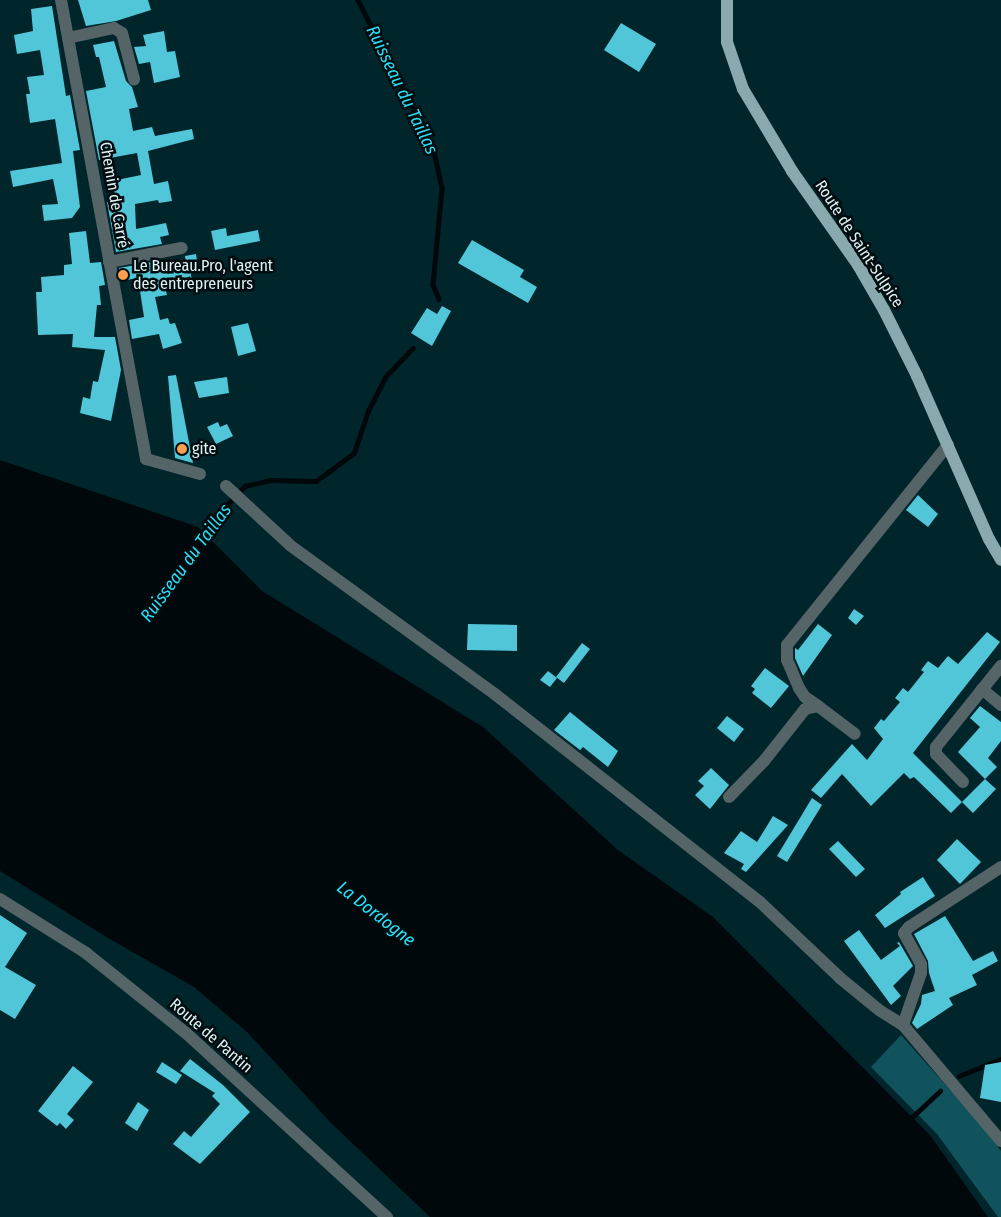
<!DOCTYPE html>
<meta charset="utf-8">
<style>
body{margin:0}
#map{position:relative;width:1001px;height:1217px;overflow:hidden;background:#00252b;font-family:"Fira Sans Condensed",sans-serif}
div>[style]{position:absolute}
.forest>*{inset:0;background:#11535d}
.water>*{inset:0;background:#00080b}
.stream>*{height:4.5px;margin:-2.25px;padding:0 2.25px;transform-origin:2.25px;border-radius:2.25px;background:#00080b}
.building>*{inset:0;background:#50c6d8}
.minor>*{height:12px;margin:-6px;padding:0 6px;transform-origin:6px;border-radius:6px;background:#556467}
.major>*{height:12px;margin:-6px;padding:0 6px;transform-origin:6px;border-radius:6px;background:#89a9ae}
.dots>*{width:14px;height:14px;translate:-50% -50%;box-sizing:border-box;border:2px solid #010c0f;border-radius:50%}
span{translate:-50% -50%;white-space:nowrap;text-align:center;line-height:1.15;-webkit-text-stroke:5px #010c0f;paint-order:stroke}
.street-label{font-size:16px;color:#e0f3f7}
.poi-label{font-size:16px;color:#e0f3f7}
.left{translate:0 -50%;text-align:left}
.water-label{font-size:18px;color:#29dff7;font-style:italic}
</style>
<div id="map">
<div class="forest">
<i style="clip-path:polygon(901px 1035px,984px 1128px,1001px 1151px,1001px 1217px,998px 1217px,937px 1134px,871px 1067px)"></i>
</div>
<div class="water">
<i style="clip-path:polygon(0 460px,198px 527px,262px 591px,483px 727px,618px 850px,713px 917px,930px 1135px,988px 1217px,430px 1217px,331px 1123px,247px 1032px,194px 987px,108px 938px,0 871px)"></i>
</div>
<div class="stream">
<i style="left:358px;top:0;width:165px;rotate:63deg"></i>
<i style="left:433px;top:147px;width:42px;rotate:77.6deg"></i>
<i style="left:442px;top:188px;width:97px;rotate:95.3deg"></i>
<i style="left:433px;top:285px;width:15px;rotate:67deg"></i>
<i style="left:201px;top:537px;width:26px;rotate:-54deg"></i>
<i style="left:216px;top:516px;width:42px;rotate:-46deg"></i>
<i style="left:245px;top:486px;width:26px;rotate:-13deg"></i>
<i style="left:270px;top:480px;width:46px;rotate:1.2deg"></i>
<i style="left:316px;top:481px;width:47px;rotate:-36.4deg"></i>
<i style="left:354px;top:453px;width:44px;rotate:-71.6deg"></i>
<i style="left:368px;top:411px;width:38px;rotate:-63deg"></i>
<i style="left:385px;top:377px;width:40px;rotate:-46deg"></i>
<i style="left:959px;top:1076px;width:45px;rotate:-22deg"></i>
<i style="left:908px;top:1121px;width:44px;rotate:-43.2deg"></i>
</div>
<div class="building">
<i style="clip-path:polygon(78px 0,148px 0,151px 10px,116px 21px,86px 26px)"></i>
<i style="clip-path:polygon(52px 6px,66px 96px,70px 95px,80px 150px,73px 151px,80px 207px,72px 218px,44px 221px,42px 205px,58px 204px,53px 179px,13px 187px,10px 171px,62px 163px,55px 119px,30px 123px,26px 94px,30px 94px,27px 77px,44px 75px,40px 50px,17px 54px,14px 35px,33px 31px,31px 9px)"></i>
<i style="clip-path:polygon(621px 23px,656px 44px,639px 72px,604px 50px)"></i>
<i style="clip-path:polygon(164px 31px,167px 52px,175px 51px,180px 77px,154px 83px,150px 62px,139px 64px,134px 47px,146px 46px,143px 35px)"></i>
<i style="clip-path:polygon(114px 41px,126px 81px,132px 87px,138px 107px,129px 109px,133px 131px,152px 127px,155px 136px,192px 129px,194px 139px,148px 151px,154px 184px,168px 181px,172px 201px,159px 203px,158px 200px,135px 204px,136px 229px,166px 223px,169px 235px,160px 237px,162px 244px,116px 252px,107px 202px,116px 201px,112px 181px,141px 175px,137px 153px,99px 160px,86px 91px,106px 87px,99px 57px,96px 57px,93px 45px)"></i>
<i style="clip-path:polygon(226px 228px,227px 236px,258px 230px,260px 241px,215px 250px,211px 231px)"></i>
<i style="clip-path:polygon(86px 231px,90px 263px,101px 262px,105px 285px,99px 286px,101px 305px,97px 305px,94px 337px,115px 337px,121px 370px,111px 421px,80px 413px,83px 397px,90px 399px,93px 381px,98px 382px,105px 350px,72px 347px,73px 334px,38px 335px,36px 292px,42px 292px,41px 277px,64px 275px,64px 265px,72px 264px,69px 233px)"></i>
<i style="clip-path:polygon(472px 240px,524px 270px,520px 277px,537px 287px,528px 303px,458px 263px)"></i>
<i style="clip-path:polygon(196px 254px,198px 267px,190px 268px,192px 282px,165px 287px,167px 295px,155px 297px,160px 320px,168px 318px,170px 324px,175px 323px,182px 343px,163px 349px,159px 334px,132px 339px,129px 320px,144px 317px,138px 278px,121px 281px,119px 268px,163px 260px,165px 273px,187px 269px,185px 256px)"></i>
<i style="clip-path:polygon(442px 306px,451px 311px,432px 346px,411px 333px,427px 308px,437px 314px)"></i>
<i style="clip-path:polygon(248px 323px,256px 351px,238px 356px,231px 327px)"></i>
<i style="clip-path:polygon(176px 375px,193px 463px,175px 458px,168px 376px)"></i>
<i style="clip-path:polygon(227px 377px,229px 393px,199px 398px,194px 382px)"></i>
<i style="clip-path:polygon(218px 422px,220px 427px,227px 424px,233px 436px,216px 444px,207px 427px)"></i>
<i style="clip-path:polygon(918px 495px,938px 514px,928px 527px,906px 510px)"></i>
<i style="clip-path:polygon(854px 609px,864px 616px,856px 625px,848px 618px)"></i>
<i style="clip-path:polygon(468px 624px,517px 625px,517px 651px,467px 650px)"></i>
<i style="clip-path:polygon(818px 624px,832px 635px,803px 676px,795px 658px,795px 648px,798px 650px)"></i>
<i style="clip-path:polygon(987px 632px,1000px 642px,913px 753px,962px 802px,951px 813px,914px 777px,910px 779px,904px 773px,871px 806px,842px 774px,821px 798px,811px 790px,852px 744px,867px 760px,883px 739px,874px 728px,881px 719px,884px 721px,900px 702px,895px 698px,903px 688px,908px 692px,924px 672px,921px 670px,928px 661px,938px 668px,948px 656px,958px 664px)"></i>
<i style="clip-path:polygon(582px 643px,590px 649px,564px 683px,556px 677px)"></i>
<i style="clip-path:polygon(765px 668px,789px 686px,771px 708px,752px 693px,755px 689px,751px 686px)"></i>
<i style="clip-path:polygon(548px 671px,557px 678px,550px 687px,540px 680px)"></i>
<i style="clip-path:polygon(980px 706px,1001px 722px,1001px 741px,988px 758px,997px 767px,985px 779px,996px 789px,973px 813px,962px 802px,985px 779px,958px 752px,980px 727px,970px 718px)"></i>
<i style="clip-path:polygon(570px 712px,618px 751px,608px 767px,583px 747px,580px 750px,554px 730px)"></i>
<i style="clip-path:polygon(727px 716px,744px 729px,734px 742px,717px 728px)"></i>
<i style="clip-path:polygon(711px 768px,729px 785px,710px 809px,695px 795px,704px 786px,698px 781px)"></i>
<i style="clip-path:polygon(812px 798px,822px 805px,787px 862px,777px 856px)"></i>
<i style="clip-path:polygon(773px 816px,788px 825px,746px 872px,741px 869px,744px 864px,724px 853px,741px 831px,757px 842px)"></i>
<i style="clip-path:polygon(957px 839px,981px 862px,960px 884px,937px 860px)"></i>
<i style="clip-path:polygon(838px 841px,865px 869px,856px 877px,829px 849px)"></i>
<i style="clip-path:polygon(923px 877px,935px 896px,885px 928px,875px 915px,901px 894px,900px 892px)"></i>
<i style="clip-path:polygon(0 915px,27px 933px,5px 967px,36px 985px,15px 1019px,0 1010px)"></i>
<i style="clip-path:polygon(945px 916px,973px 961px,993px 951px,998px 961px,972px 975px,977px 985px,949px 998px,953px 1005px,917px 1029px,912px 1023px,921px 1004px,922px 995px,935px 991px,929px 973px,928px 961px,914px 934px)"></i>
<i style="clip-path:polygon(859px 930px,881px 960px,900px 946px,897px 943px,899px 942px,913px 966px,893px 986px,901px 996px,891px 1005px,844px 941px)"></i>
<i style="clip-path:polygon(190px 1059px,223px 1085px,250px 1112px,200px 1164px,173px 1144px,184px 1131px,191px 1137px,220px 1104px,212px 1096px,215px 1093px,180px 1071px)"></i>
<i style="clip-path:polygon(162px 1062px,182px 1075px,176px 1084px,156px 1072px)"></i>
<i style="clip-path:polygon(1001px 1062px,1001px 1102px,980px 1098px,985px 1065px)"></i>
<i style="clip-path:polygon(73px 1066px,93px 1082px,67px 1114px,74px 1120px,66px 1129px,60px 1123px,57px 1126px,38px 1111px)"></i>
<i style="clip-path:polygon(138px 1102px,149px 1110px,137px 1131px,125px 1123px)"></i>
</div>
<div class="minor">
<i style="left:61px;top:0;width:467px;rotate:79.5deg"></i>
<i style="left:146px;top:459px;width:56px;rotate:15.5deg"></i>
<i style="left:68px;top:38px;width:47px;rotate:-12.3deg"></i>
<i style="left:114px;top:28px;width:9px;rotate:32deg"></i>
<i style="left:122px;top:33px;width:48px;rotate:75.4deg"></i>
<i style="left:109px;top:262px;width:74px;rotate:-10.9deg"></i>
<i style="left:226px;top:486px;width:88px;rotate:42.7deg"></i>
<i style="left:291px;top:546px;width:253px;rotate:36deg"></i>
<i style="left:496px;top:695px;width:335px;rotate:38.1deg"></i>
<i style="left:760px;top:902px;width:110px;rotate:43.5deg"></i>
<i style="left:840px;top:978px;width:50px;rotate:39.4deg"></i>
<i style="left:879px;top:1010px;width:28px;rotate:32deg"></i>
<i style="left:903px;top:1025px;width:152px;rotate:49.8deg"></i>
<i style="left:982px;top:689px;width:25px;rotate:40deg"></i>
<i style="left:818px;top:706px;width:16px;rotate:-145deg"></i>
<i style="left:805px;top:697px;width:11px;rotate:-124deg"></i>
<i style="left:799px;top:688px;width:30px;rotate:-113deg"></i>
<i style="left:787px;top:660px;width:15px;rotate:-90deg"></i>
<i style="left:787px;top:645px;width:257px;rotate:-51.2deg"></i>
<i style="left:963px;top:782px;width:39px;rotate:-134deg"></i>
<i style="left:936px;top:754px;width:7px;rotate:-90deg"></i>
<i style="left:936px;top:747px;width:104px;rotate:-51.3deg"></i>
<i style="left:729px;top:797px;width:50px;rotate:-45.8deg"></i>
<i style="left:764px;top:761px;width:66px;rotate:-51.7deg"></i>
<i style="left:805px;top:709px;width:13px;rotate:-13deg"></i>
<i style="left:818px;top:706px;width:46px;rotate:37.1deg"></i>
<i style="left:0;top:899px;width:102px;rotate:32.1deg"></i>
<i style="left:86px;top:953px;width:128px;rotate:38.7deg"></i>
<i style="left:186px;top:1033px;width:273px;rotate:42.5deg"></i>
<i style="left:903px;top:1025px;width:55px;rotate:-70.9deg"></i>
<i style="left:921px;top:973px;width:9px;rotate:-90deg"></i>
<i style="left:921px;top:964px;width:35px;rotate:-119deg"></i>
<i style="left:904px;top:933px;width:8px;rotate:-50deg"></i>
<i style="left:909px;top:927px;width:110px;rotate:-33.1deg"></i>
</div>
<div class="major">
<i style="left:727px;top:0;width:42px;rotate:90deg"></i>
<i style="left:727px;top:42px;width:50px;rotate:71.2deg"></i>
<i style="left:743px;top:89px;width:96px;rotate:59.1deg"></i>
<i style="left:792px;top:171px;width:115px;rotate:54.9deg"></i>
<i style="left:858px;top:265px;width:52px;rotate:60deg"></i>
<i style="left:884px;top:310px;width:74px;rotate:63.4deg"></i>
<i style="left:917px;top:376px;width:178px;rotate:66.2deg"></i>
<i style="left:989px;top:539px;width:24px;rotate:60deg"></i>
</div>
<div class="dots">
<i style="left:123px;top:275px;background:#fa9f4f"></i>
<i style="left:182px;top:449px;background:#fa9f4f"></i>
</div>
<div class="street-label">
<span style="left:114px;top:195px;rotate:80deg">Chemin de Carré</span>
<span style="left:859px;top:244px;rotate:57deg">Route de Saint-Sulpice</span>
<span style="left:211px;top:1036px;rotate:41deg">Route de Pantin</span>
</div>
<div class="poi-label">
<span class="left" style="left:133px;top:275px">Le Bureau.Pro, l'agent<br>des entrepreneurs</span>
<span class="left" style="left:192px;top:449px">gite</span>
</div>
<div class="water-label">
<span style="left:402px;top:90px;rotate:64deg">Ruisseau du Taillas</span>
<span style="left:186px;top:563px;rotate:-54deg">Ruisseau du Taillas</span>
<span style="left:376px;top:914px;rotate:38deg">La Dordogne</span>
</div>
</div>
